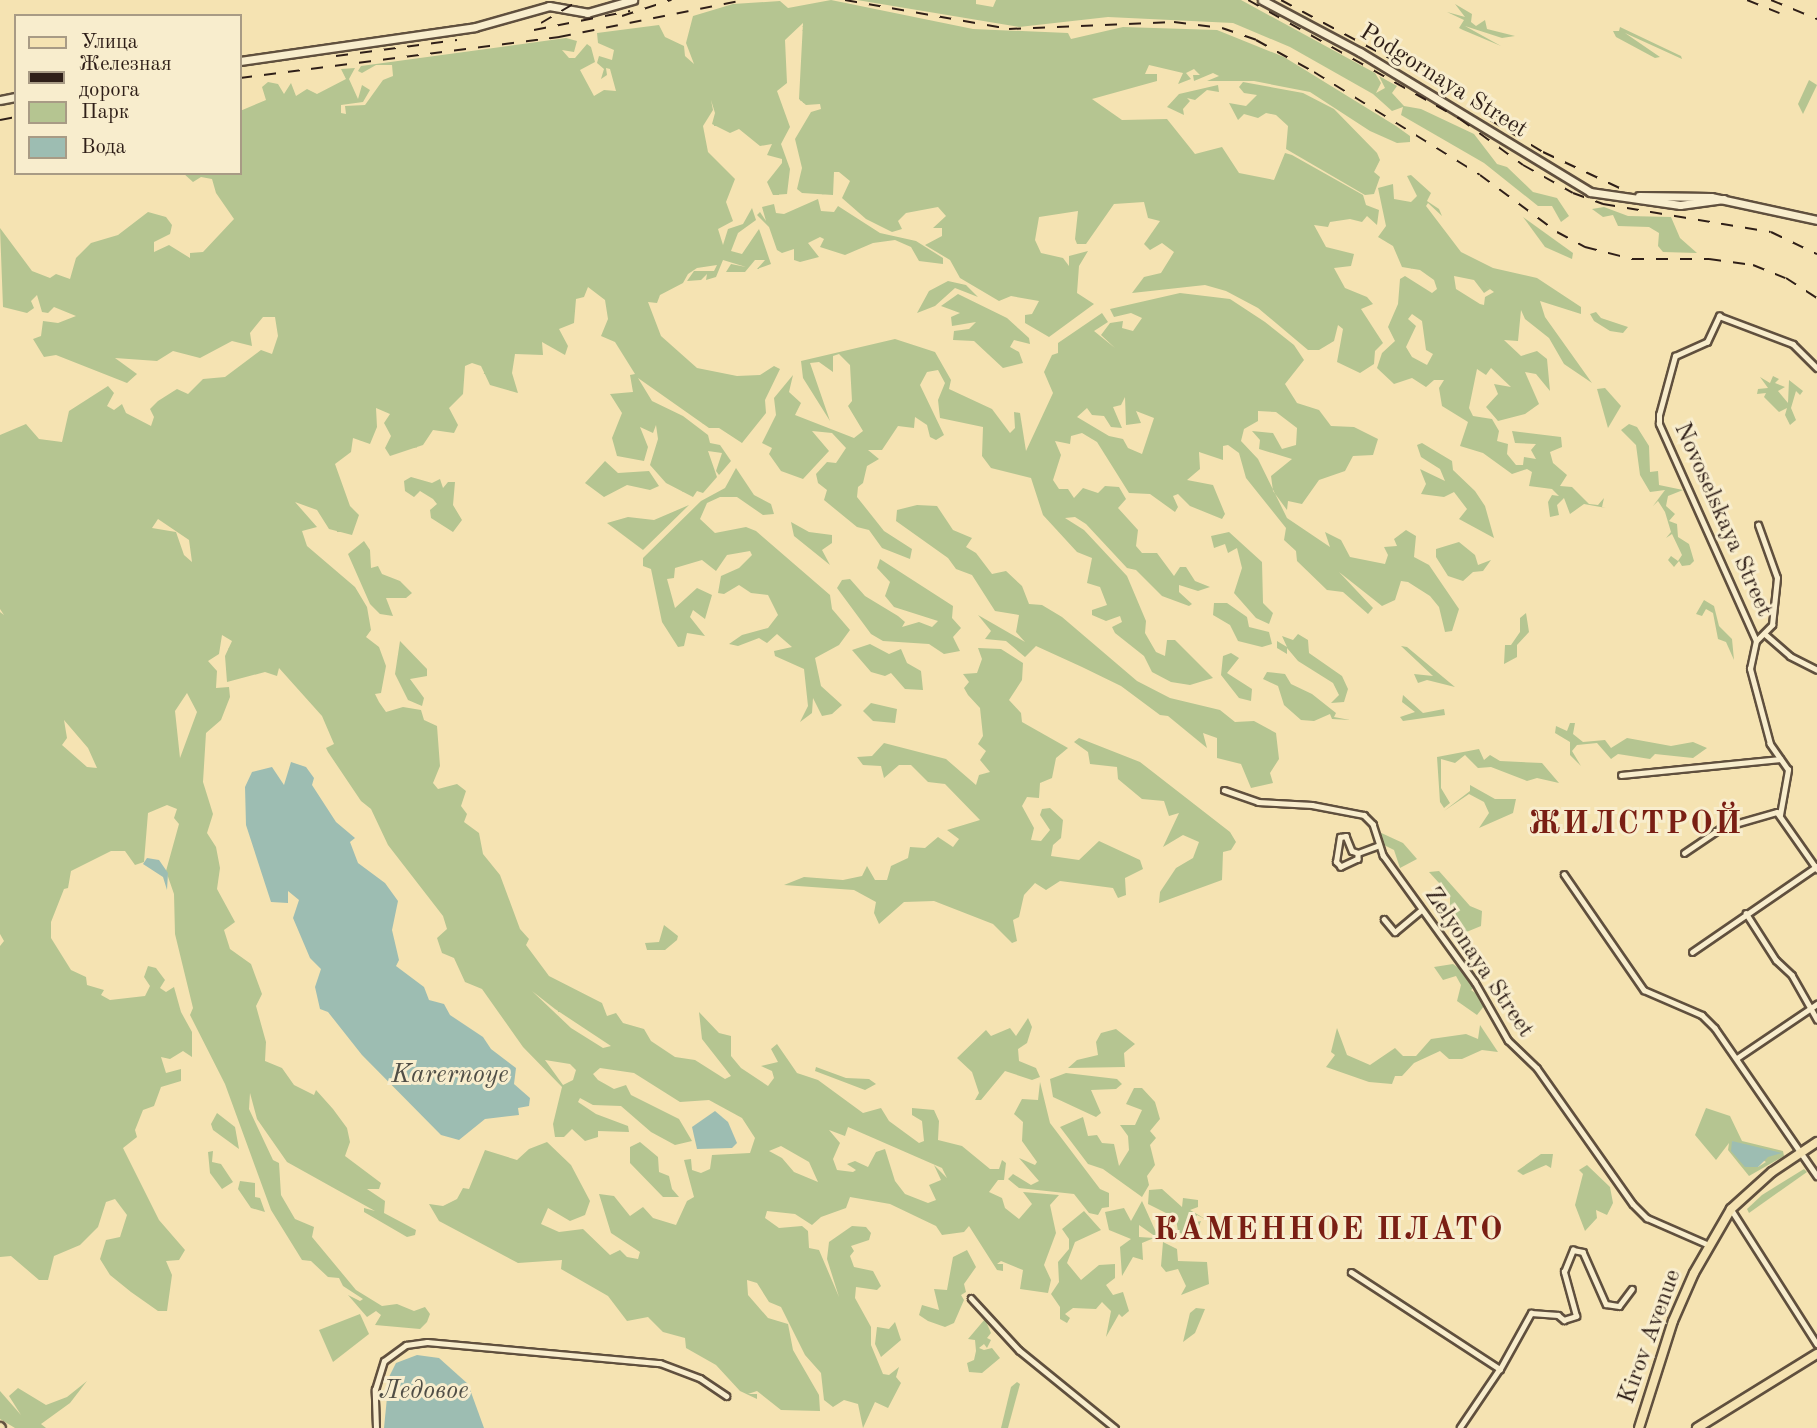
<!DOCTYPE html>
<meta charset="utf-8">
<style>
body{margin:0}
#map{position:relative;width:1817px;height:1428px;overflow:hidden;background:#f5e3b2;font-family:"Old Standard TT",serif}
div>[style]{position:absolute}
.green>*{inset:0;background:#b5c591}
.water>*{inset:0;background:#9dbdb2}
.roads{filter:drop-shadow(2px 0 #60503e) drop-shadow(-2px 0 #60503e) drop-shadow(0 2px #60503e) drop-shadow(0 -2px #60503e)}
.street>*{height:4.5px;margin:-2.25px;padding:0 2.25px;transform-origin:2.25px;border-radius:2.25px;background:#f8edcd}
.secondary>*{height:7px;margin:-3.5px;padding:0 3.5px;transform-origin:3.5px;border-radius:3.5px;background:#f8edcd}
.primary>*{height:8px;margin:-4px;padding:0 4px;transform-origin:4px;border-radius:4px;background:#f5e3b2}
.rail>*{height:2px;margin-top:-1px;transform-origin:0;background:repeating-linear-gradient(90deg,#2f1f18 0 12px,transparent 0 24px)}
span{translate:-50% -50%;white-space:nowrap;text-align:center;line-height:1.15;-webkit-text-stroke:6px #f8edcd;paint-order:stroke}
.street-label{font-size:24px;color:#2f1f18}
.water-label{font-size:26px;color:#504e46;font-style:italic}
.district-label{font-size:32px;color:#7a1f14;font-weight:700;letter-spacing:2px}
.legend{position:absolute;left:14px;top:14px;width:228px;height:161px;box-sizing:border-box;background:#f8edcd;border:2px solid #a89b85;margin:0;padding:9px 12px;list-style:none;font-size:21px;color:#2f1f18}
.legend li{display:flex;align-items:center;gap:14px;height:35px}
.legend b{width:35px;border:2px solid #a89b85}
</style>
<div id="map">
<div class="green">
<i style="clip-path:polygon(evenodd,831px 0,973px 29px,1068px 33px,1071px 39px,1123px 27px,1217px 30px,1284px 57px,1396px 126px,1410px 136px,1410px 142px,1397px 143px,1370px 131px,1310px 92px,1254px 81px,1207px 81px,1219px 76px,1213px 73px,1194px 81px,1193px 75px,1200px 75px,1194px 69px,1186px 73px,1191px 79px,1178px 84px,1183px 73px,1149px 65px,1145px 74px,1157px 74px,1157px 81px,1092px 99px,1122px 120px,1167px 119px,1195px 154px,1222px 147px,1239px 173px,1274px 180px,1285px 153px,1292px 155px,1363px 195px,1366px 205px,1379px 210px,1377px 225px,1367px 216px,1362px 222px,1350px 219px,1330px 222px,1328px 227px,1314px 225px,1326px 247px,1354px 254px,1351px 266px,1334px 268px,1345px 288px,1367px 297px,1373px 304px,1361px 309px,1383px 343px,1375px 351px,1374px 364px,1360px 373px,1337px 362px,1343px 329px,1338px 325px,1334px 341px,1319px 350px,1308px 350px,1258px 308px,1226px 291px,1205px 285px,1132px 293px,1144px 277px,1161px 273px,1174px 252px,1162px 243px,1150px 250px,1144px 244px,1160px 221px,1148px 218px,1144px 202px,1114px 204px,1086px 244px,1077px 244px,1075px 239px,1078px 211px,1039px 217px,1035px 240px,1041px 253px,1063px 258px,1069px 266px,1069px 256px,1088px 251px,1079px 266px,1077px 293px,1094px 304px,1049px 337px,1025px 323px,1025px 315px,1032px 314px,1039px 301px,1011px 296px,999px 301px,960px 278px,950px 260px,925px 245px,942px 236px,942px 228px,933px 228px,946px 216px,938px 207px,906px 213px,898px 221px,902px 229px,892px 232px,866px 219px,842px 198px,850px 181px,839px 172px,834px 172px,833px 195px,802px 193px,797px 189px,802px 168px,795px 139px,811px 112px,821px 109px,820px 104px,806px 105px,799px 99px,803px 23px,785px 40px,787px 83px,777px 91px,790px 127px,781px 144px,790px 169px,787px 194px,773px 195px,767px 182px,782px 163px,782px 159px,767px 155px,772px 144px,760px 146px,739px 129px,730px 133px,712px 124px,715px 113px,711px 100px,713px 110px,703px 126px,708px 152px,735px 179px,726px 202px,733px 221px,718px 229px,723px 245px,728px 229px,743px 224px,752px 208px,756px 220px,738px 233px,731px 251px,742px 254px,759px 229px,771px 264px,757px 269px,765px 260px,755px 260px,745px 272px,726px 272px,731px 264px,746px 267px,723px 260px,716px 277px,706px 280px,707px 274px,701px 280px,687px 281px,694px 271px,714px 271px,717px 265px,697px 268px,688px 274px,683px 283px,660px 295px,657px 303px,648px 302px,661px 336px,697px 368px,737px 376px,760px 375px,774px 366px,780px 369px,765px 400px,766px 413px,742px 443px,719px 428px,709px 428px,638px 378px,652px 401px,683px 416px,708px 435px,710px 443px,720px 445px,731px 461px,719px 475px,716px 471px,722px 453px,708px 451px,717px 477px,703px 493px,697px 491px,693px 497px,666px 483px,650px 465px,658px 439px,656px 425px,653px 433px,640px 427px,648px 447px,644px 461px,617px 456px,612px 438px,622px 413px,610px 394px,633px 392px,630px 375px,635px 374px,615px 342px,601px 336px,608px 319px,605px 300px,588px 287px,584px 297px,576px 299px,574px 323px,559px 329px,568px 346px,565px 355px,542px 342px,543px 355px,515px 354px,512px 373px,518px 393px,490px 385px,481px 366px,472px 363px,465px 366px,463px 394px,449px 408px,458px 425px,454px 433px,433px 430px,423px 445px,390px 456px,385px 448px,391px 436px,384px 423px,390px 414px,376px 408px,377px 427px,370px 444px,353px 438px,351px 452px,335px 464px,350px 506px,359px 515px,352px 535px,329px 529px,317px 510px,295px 502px,317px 527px,302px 531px,307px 546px,355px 587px,367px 607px,371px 630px,366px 637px,379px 647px,386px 666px,381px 693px,375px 694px,379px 702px,386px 712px,403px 707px,421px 710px,424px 720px,437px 726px,440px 766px,433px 783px,438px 789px,457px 784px,466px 791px,461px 806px,467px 814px,464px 822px,479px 833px,483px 854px,500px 875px,520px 929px,529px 939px,526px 945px,549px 976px,602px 1003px,607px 1016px,616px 1013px,623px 1023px,644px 1029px,651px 1041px,675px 1057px,695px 1060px,725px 1079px,731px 1076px,702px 1039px,699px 1012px,719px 1033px,731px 1036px,731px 1056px,741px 1068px,768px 1086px,774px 1078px,772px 1071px,761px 1066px,778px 1062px,771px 1049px,777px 1044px,797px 1073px,818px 1080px,863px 1113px,881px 1108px,889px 1121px,919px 1143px,924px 1141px,922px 1121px,912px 1115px,912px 1108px,934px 1110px,939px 1121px,938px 1140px,962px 1146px,990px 1169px,999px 1169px,1002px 1160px,1006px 1163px,1004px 1180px,998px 1180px,989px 1192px,1002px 1198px,1005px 1208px,1019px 1219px,1032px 1204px,1023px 1192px,1059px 1195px,1050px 1205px,1056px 1233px,1044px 1265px,1051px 1280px,1048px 1293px,1020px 1289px,1023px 1270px,1001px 1261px,997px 1264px,1003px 1264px,1003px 1271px,997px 1270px,969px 1226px,964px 1232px,942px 1235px,936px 1226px,890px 1204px,850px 1197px,846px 1208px,821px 1217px,812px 1225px,795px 1214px,767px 1211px,765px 1218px,779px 1228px,802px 1226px,808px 1231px,809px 1248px,819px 1250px,839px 1297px,827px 1259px,829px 1242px,852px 1226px,866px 1227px,871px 1233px,869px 1240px,851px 1246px,854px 1251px,850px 1256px,854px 1267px,873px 1271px,881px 1286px,877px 1290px,856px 1287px,855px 1298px,871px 1327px,871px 1345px,883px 1374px,889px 1375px,899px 1367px,896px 1377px,901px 1383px,888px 1408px,875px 1402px,863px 1428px,858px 1404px,844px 1400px,833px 1407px,824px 1400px,821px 1373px,805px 1355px,781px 1307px,769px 1302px,757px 1283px,747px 1280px,748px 1295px,768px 1318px,788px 1324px,793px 1350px,819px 1395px,820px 1411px,781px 1410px,757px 1391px,748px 1394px,757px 1394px,757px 1399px,740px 1391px,716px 1365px,686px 1348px,685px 1338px,663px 1332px,648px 1317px,627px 1321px,608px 1296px,561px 1269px,562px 1260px,518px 1263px,439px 1221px,429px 1204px,443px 1206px,457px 1199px,463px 1188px,469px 1189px,485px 1150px,517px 1160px,529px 1149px,547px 1142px,571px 1165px,590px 1201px,585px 1215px,570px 1221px,548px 1208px,541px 1224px,559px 1232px,583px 1229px,610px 1255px,620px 1250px,627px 1257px,638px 1259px,640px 1252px,611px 1233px,599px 1194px,614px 1196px,630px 1216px,643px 1207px,653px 1218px,676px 1225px,687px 1201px,694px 1197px,684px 1160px,691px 1159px,692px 1170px,701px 1173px,710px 1169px,712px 1155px,750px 1153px,755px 1138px,742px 1118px,709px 1100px,680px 1102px,634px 1073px,600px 1068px,593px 1074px,598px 1080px,614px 1089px,626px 1085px,631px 1095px,679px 1119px,692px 1141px,675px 1145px,651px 1132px,621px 1106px,593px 1105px,580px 1098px,578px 1102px,596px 1114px,628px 1126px,629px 1132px,598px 1131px,598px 1137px,585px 1141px,572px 1129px,564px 1137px,555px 1137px,553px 1124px,562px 1087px,523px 1047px,482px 989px,465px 982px,454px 958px,442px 953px,437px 938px,447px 929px,443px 916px,388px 845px,371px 809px,361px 801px,328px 752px,326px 748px,334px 744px,322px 716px,279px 668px,277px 676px,265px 672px,227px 682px,225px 656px,232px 641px,222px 635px,219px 654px,208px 661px,217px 671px,216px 688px,229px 687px,230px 697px,221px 720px,206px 733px,203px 782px,213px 814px,207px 833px,216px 847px,220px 868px,217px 889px,235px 922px,224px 930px,230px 949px,251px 964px,262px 994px,256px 1006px,266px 1042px,265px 1061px,282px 1068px,294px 1085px,314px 1095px,316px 1090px,333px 1109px,347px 1128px,350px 1142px,345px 1156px,381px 1183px,379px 1189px,367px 1189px,385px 1201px,384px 1213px,416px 1230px,415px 1235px,407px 1237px,364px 1212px,364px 1208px,375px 1211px,287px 1162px,257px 1119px,250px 1093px,249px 1109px,273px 1160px,279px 1163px,281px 1195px,295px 1219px,314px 1227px,312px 1237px,356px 1290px,382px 1306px,397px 1304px,414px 1311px,425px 1307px,430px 1314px,427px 1322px,420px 1329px,375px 1325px,381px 1315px,376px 1311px,367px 1317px,348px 1295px,360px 1301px,363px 1299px,343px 1286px,339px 1278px,328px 1277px,311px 1261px,302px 1260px,271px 1210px,225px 1084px,190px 1015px,193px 1008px,175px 934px,174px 894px,166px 871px,179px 824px,174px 818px,177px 809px,167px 805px,148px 813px,144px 862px,135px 865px,125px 851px,111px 851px,71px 871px,68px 888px,64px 889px,51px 922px,51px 938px,71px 970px,86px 977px,87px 985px,104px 990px,101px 995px,110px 1000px,145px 996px,150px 986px,144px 977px,148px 966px,156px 968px,165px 980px,160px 988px,166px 992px,174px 987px,181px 1012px,192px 1032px,192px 1057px,183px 1051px,170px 1059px,161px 1057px,166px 1073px,181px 1069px,181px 1081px,161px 1087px,154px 1106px,143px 1110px,135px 1130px,137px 1137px,123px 1148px,159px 1220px,185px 1250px,179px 1260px,166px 1261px,172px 1275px,167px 1311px,158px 1311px,131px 1292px,110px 1275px,100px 1259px,106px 1240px,120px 1237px,127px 1215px,115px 1199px,106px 1202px,98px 1227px,80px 1245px,54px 1256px,48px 1280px,39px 1280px,11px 1256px,0 1257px,0 946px,4px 941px,0 934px,0 612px,4px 615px,0 609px,0 435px,26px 424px,39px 439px,62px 442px,69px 411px,108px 386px,114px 393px,107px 406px,114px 410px,122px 404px,126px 413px,151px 426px,154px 417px,150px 409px,158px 401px,177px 389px,188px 394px,203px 379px,225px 377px,261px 350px,272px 354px,278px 336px,275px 317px,263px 317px,250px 333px,252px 346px,232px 341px,200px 358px,173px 351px,157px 361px,115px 358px,137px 374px,127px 383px,56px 355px,44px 357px,33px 339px,41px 336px,43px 321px,58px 323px,76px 316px,54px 307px,48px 313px,42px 312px,37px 295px,31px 301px,34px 308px,27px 313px,3px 307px,0 228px,32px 271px,50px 278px,56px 274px,70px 279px,76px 258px,91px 243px,118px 235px,148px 212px,166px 217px,172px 225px,170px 234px,154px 242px,154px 252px,169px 245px,190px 258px,190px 253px,203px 252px,234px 219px,216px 193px,212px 179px,201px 177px,193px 182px,183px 173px,240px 173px,240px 111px,266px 100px,262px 87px,268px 82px,278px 84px,284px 94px,291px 83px,296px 96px,307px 89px,317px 94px,346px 79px,341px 69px,355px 68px,349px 79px,358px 99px,362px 85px,370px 90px,363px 102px,341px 105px,341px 113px,346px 114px,345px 106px,365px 105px,383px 80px,393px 76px,392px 65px,376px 65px,362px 73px,358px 71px,361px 66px,566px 38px,577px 41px,574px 52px,562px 50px,569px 58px,575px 58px,587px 44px,591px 47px,595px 62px,580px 70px,594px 96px,604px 90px,616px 91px,610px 69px,606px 68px,607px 75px,601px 79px,604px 69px,597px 63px,599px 56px,612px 60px,614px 50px,598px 43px,597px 33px,659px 25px,665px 37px,684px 46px,685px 56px,694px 64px,686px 43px,693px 16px,733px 4px,780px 1px,788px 8px,831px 0,158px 519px,189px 540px,192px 562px,184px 555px,176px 532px,152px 528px,158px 519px,831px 0,187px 693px,197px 712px,180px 758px,175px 711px,187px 693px,831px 0,64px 720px,88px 748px,97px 768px,87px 767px,62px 745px,67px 738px,64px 720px,831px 0,532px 991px,555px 1009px,611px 1046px,603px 1048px,571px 1028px,532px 991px,831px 0,545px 1060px,570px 1064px,576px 1070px,573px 1080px,563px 1085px,545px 1060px,831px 0,848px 1127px,942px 1168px,947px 1178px,934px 1165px,941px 1180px,929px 1185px,936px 1200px,928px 1203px,905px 1194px,895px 1181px,885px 1149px,876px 1152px,868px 1167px,855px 1161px,847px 1164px,856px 1170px,853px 1172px,837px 1170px,833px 1159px,840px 1143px,829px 1130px,845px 1136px,848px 1127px,831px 0,781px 1146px,809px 1162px,818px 1182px,794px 1172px,782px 1158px,769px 1151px,781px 1146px)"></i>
<i style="clip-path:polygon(857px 0,976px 0,976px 4px,993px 7px,996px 0,1241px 0,1375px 73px,1381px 83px,1376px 93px,1385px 88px,1379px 76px,1397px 86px,1392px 93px,1404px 106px,1421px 109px,1474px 134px,1497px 164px,1507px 167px,1533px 192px,1557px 198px,1569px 216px,1561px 222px,1552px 206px,1538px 206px,1484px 163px,1401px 115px,1403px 107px,1392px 111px,1373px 94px,1290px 47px,1233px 23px,1108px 17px,1019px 27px)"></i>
<i style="clip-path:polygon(1455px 4px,1472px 14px,1471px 22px,1476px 26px,1485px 20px,1487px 29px,1515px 36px,1502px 38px,1465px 26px,1501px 46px,1463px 30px,1459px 28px,1464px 20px,1447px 12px,1465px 17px)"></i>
<i style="clip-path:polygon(1620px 27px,1681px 56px,1682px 59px,1625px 33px,1660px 57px,1655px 58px,1616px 37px,1613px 31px,1619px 31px)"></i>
<i style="clip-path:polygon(1809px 80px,1817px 85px,1803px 114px,1798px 104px)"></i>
<i style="clip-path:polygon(1243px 82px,1303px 93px,1334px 109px,1377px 153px,1380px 160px,1374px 172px,1380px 177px,1374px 194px,1365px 195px,1286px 149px,1288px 126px,1276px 115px,1266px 113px,1258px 118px,1244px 114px,1238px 120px,1229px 103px,1246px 106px,1257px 95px,1244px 93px,1239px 87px)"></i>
<i style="clip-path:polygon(1218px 85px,1219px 92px,1207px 90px,1195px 100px,1187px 98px,1190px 101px,1183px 109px,1184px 115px,1167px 107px,1179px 94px)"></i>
<i style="clip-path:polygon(evenodd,1411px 175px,1431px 193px,1427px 201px,1439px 209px,1442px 216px,1428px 203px,1426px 206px,1461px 252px,1493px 268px,1537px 278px,1581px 307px,1581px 314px,1540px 301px,1545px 317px,1592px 383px,1564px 364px,1549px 338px,1525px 319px,1521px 310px,1518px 341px,1504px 340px,1521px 356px,1537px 351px,1547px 359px,1550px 391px,1536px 374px,1525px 372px,1539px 404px,1525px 414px,1498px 421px,1486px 407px,1498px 394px,1494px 384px,1511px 387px,1491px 368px,1486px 375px,1477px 369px,1469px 408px,1473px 416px,1492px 419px,1499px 431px,1497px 441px,1508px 444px,1507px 454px,1516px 465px,1523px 465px,1524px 457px,1536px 459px,1531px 450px,1536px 444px,1515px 443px,1512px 431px,1561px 437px,1562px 447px,1550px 452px,1553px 463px,1567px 475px,1560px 486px,1572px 487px,1589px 504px,1598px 505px,1604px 498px,1602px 507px,1606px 508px,1584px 504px,1570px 514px,1564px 498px,1557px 505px,1559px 515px,1550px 517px,1548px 502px,1552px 495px,1559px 496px,1552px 489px,1529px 486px,1532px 472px,1527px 469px,1512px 474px,1483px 453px,1460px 446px,1468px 422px,1442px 406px,1439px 388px,1444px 380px,1434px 380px,1426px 387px,1412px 378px,1394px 384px,1377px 368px,1382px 353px,1395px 341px,1388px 327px,1398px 304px,1400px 279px,1405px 276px,1432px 293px,1437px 289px,1434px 280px,1420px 270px,1402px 267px,1393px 246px,1378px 237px,1386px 226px,1378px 188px,1393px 184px,1394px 199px,1411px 202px,1417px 196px,1407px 176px,1411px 175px,1454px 276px,1474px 280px,1484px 293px,1490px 289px,1483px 284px,1494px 292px,1485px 297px,1484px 305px,1480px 304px,1456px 289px,1454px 276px,1411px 175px,1412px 314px,1422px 321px,1426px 350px,1433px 354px,1427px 365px,1412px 357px,1406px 347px,1416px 326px,1408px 319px,1412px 314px)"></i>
<i style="clip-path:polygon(818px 199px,821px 211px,834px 212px,838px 206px,880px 233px,916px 241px,943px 258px,943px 264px,919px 261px,911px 247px,895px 240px,873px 243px,845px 255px,820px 247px,824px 239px,820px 237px,808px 243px,819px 257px,800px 262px,794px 260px,794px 249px,782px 253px,777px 250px,769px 227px,757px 215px,760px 212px,766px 221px,762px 207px,774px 204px,776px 213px,784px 214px)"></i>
<i style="clip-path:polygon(1604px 207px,1628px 216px,1671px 217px,1680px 238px,1697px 253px,1663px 252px,1658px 246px,1659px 233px,1649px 227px,1618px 226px,1613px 215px,1603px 217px,1592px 209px)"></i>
<i style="clip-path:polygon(1523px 217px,1573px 253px,1572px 259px,1545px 247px)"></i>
<i style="clip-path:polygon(948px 281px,966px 285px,978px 297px,955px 288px,935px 306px,917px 313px,929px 291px)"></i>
<i style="clip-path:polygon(evenodd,1180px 293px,1230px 299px,1265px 322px,1294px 345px,1304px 360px,1285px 384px,1297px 403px,1319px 410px,1331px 426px,1354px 427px,1378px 439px,1373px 455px,1353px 456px,1345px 471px,1319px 480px,1302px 504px,1288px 501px,1287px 510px,1273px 491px,1271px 476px,1292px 459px,1259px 449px,1260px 440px,1252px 431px,1273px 433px,1282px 449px,1296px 445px,1297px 428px,1276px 412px,1258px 411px,1258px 421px,1244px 429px,1241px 441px,1258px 459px,1287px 518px,1330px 547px,1325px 532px,1341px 540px,1350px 557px,1385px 564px,1388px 555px,1384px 547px,1397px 546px,1394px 539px,1406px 530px,1416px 536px,1414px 557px,1429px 565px,1459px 609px,1452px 631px,1445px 632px,1439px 607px,1430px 596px,1408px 582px,1401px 581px,1395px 600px,1382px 606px,1339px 572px,1373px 608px,1368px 614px,1343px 592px,1327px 590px,1297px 561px,1296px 551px,1284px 540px,1286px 528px,1246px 478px,1239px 453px,1228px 445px,1223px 446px,1223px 460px,1199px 452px,1200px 469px,1187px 480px,1213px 485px,1225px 514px,1222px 519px,1190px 506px,1178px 494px,1173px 496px,1178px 507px,1175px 512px,1150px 494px,1129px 493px,1097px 442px,1082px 433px,1071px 436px,1070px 444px,1055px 441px,1061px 455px,1053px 480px,1059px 489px,1068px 489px,1074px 498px,1083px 488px,1098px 493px,1105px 486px,1119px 487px,1126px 499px,1118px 508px,1138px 530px,1136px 546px,1142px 553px,1157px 553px,1174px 576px,1180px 567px,1186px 567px,1195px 581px,1210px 587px,1198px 591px,1179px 585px,1179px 592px,1192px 604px,1189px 606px,1162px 596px,1136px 570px,1127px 568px,1086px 524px,1075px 517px,1065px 518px,1084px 530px,1127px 576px,1146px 621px,1145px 633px,1156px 652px,1165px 656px,1167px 640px,1175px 640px,1213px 678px,1190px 685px,1171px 682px,1152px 672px,1144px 656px,1115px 633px,1112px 627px,1122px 622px,1120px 616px,1106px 621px,1092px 615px,1092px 610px,1107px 605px,1100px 587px,1087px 583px,1092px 558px,1077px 552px,1043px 515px,1031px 478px,991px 468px,982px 456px,983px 427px,940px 418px,938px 400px,945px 383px,938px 370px,927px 372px,920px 385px,944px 435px,936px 440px,930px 437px,927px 425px,915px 417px,914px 428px,898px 426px,882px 450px,868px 450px,879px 459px,867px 466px,863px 483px,858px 487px,857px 497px,884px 531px,912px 549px,910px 559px,882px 548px,869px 530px,857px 527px,824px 500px,827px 490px,818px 483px,816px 474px,827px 462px,836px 463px,846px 448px,832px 433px,812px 431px,829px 451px,803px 479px,781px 471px,769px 454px,772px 448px,762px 443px,776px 415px,774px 398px,793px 375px,789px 392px,801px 403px,795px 415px,854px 438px,863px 431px,848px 406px,852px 401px,850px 365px,839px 354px,833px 356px,833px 372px,819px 362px,810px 363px,830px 421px,803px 378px,801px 361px,895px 339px,935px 352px,951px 380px,949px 389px,992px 409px,1010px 433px,1015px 428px,1014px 412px,1020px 413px,1026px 451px,1053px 393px,1044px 372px,1052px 355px,1058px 353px,1058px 343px,1102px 313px,1108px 322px,1094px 331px,1115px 348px,1101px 335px,1110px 323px,1123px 321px,1122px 328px,1133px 331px,1142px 318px,1131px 313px,1114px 317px,1110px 309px,1180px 293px,1125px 397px,1126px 425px,1141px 423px,1136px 411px,1154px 418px,1142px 454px,1128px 448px,1123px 439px,1109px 436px,1077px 417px,1087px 408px,1092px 415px,1104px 416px,1111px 427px,1122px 428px,1113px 407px,1121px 405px,1125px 397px)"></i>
<i style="clip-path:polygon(958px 294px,1007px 318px,1029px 338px,1030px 344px,1014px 340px,1010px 347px,1019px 352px,1023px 363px,1003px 368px,974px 341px,953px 340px,954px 331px,969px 329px,976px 322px,952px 326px,951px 317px,960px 313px,941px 306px)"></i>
<i style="clip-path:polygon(1596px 312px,1601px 318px,1628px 327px,1623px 333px,1610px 331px,1594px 321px,1590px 314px)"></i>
<i style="clip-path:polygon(1773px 376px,1779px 379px,1775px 383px,1785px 387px,1778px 391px,1788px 403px,1789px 380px,1803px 391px,1800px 395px,1796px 391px,1791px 408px,1796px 420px,1790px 425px,1785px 415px,1787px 408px,1779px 412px,1764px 397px,1766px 393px,1757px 394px,1758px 389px,1768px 388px,1760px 377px,1770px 383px)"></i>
<i style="clip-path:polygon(1605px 388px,1621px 406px,1608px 428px,1597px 389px)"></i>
<i style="clip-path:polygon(1629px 424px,1637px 427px,1649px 446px,1650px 472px,1658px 471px,1659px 485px,1683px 490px,1668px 496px,1666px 506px,1675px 514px,1669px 521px,1677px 524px,1678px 537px,1689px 544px,1694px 561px,1690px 565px,1682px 566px,1679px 561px,1674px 567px,1668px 560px,1671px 556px,1678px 561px,1682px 555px,1672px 534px,1666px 538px,1671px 532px,1665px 512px,1658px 501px,1653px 506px,1665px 490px,1650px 492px,1640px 475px,1636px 445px,1621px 430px)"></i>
<i style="clip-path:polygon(1422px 443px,1452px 461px,1453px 470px,1475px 491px,1485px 506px,1494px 538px,1459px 519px,1467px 509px,1454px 492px,1444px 497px,1421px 494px,1426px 484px,1420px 469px,1445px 481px,1440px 469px,1421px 457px,1417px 445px)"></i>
<i style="clip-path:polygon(605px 461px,618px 473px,649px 471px,659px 486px,650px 490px,627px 485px,604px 497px,585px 483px)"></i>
<i style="clip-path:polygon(736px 468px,754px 495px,771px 504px,774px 514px,763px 515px,737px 497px,720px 497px,707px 503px,700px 519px,715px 533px,746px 527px,756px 531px,830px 595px,832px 609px,850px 630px,839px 645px,815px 658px,821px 686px,842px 705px,832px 714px,822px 716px,813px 698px,812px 713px,800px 722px,808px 706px,804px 669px,775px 656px,774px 651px,792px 647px,777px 634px,767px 643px,759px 638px,738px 646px,729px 644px,742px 635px,768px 628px,778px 615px,768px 595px,751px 593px,739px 585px,724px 594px,718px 593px,721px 576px,739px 568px,752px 555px,750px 551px,727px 555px,716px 571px,702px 560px,675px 568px,674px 578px,667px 579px,675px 608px,697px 588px,712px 595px,705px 619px,693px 610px,690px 617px,705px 636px,687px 633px,684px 646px,678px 647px,662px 622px,651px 569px,643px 566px,643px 558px,701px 501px,725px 488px)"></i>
<i style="clip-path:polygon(411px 477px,432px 483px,440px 479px,443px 488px,448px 482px,455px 482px,453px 505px,462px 520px,453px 532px,431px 518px,430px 510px,437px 504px,433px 499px,420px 491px,414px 497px,405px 491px,404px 481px)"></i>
<i style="clip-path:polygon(689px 505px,643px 550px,607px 523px,628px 517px,654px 520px)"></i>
<i style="clip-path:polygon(917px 505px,937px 506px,953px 530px,972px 538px,966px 547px,976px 553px,992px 574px,1006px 571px,1022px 586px,1029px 604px,1042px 605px,1062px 617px,1137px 681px,1170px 698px,1220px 710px,1235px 722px,1254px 721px,1276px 733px,1279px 759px,1270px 773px,1273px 783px,1251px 788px,1241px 764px,1217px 758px,1217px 738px,1203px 733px,1207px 748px,1168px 716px,1160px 715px,1121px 686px,1082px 667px,1036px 646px,1025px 657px,1006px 641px,985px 639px,991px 631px,978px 615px,1025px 642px,1016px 632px,1019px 615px,995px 611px,972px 575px,956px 569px,948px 558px,896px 521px,897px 510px)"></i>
<i style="clip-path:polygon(791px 522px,809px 532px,832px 535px,832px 543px,822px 550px,830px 565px,794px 536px)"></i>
<i style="clip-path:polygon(1229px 532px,1262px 562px,1263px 603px,1273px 613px,1269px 624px,1256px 618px,1234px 593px,1242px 568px,1237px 548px,1228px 553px,1225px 544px,1214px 548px,1211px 536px)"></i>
<i style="clip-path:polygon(364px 541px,370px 550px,371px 568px,378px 566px,382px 574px,400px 581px,412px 593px,406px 598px,386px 598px,393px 616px,380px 614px,370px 604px,348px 554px)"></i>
<i style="clip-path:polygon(1459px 542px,1475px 555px,1478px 565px,1491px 560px,1483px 571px,1473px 572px,1463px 581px,1448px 576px,1436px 557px,1436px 549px)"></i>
<i style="clip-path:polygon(880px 559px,953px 606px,952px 618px,961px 628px,953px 637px,960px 651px,944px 654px,929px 644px,883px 641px,871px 634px,837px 588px,842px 580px,850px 579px,865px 596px,898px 616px,905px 622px,902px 627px,919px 622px,932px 627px,938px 621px,894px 607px,885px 596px,890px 582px,877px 568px)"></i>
<i style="clip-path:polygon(1704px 600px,1714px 606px,1719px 626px,1732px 639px,1734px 660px,1726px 642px,1718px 639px,1713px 613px,1706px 609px,1702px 616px,1696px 614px)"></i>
<i style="clip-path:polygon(1214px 603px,1227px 603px,1247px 617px,1249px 627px,1269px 632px,1272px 644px,1262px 647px,1238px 641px,1230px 625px,1213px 615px)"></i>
<i style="clip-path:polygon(1526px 613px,1529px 632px,1517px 645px,1517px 657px,1504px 664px,1505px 645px,1511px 645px,1520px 632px,1520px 618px)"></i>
<i style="clip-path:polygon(1298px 634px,1308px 640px,1309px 653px,1342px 676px,1348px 689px,1344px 702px,1331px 703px,1339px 695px,1333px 683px,1298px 661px,1287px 648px,1287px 654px,1277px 648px,1277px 641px,1287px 647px,1282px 636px,1293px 640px)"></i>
<i style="clip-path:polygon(400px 641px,427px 669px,427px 676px,410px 679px,424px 698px,422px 706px,408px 700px,395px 674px)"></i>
<i style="clip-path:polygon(870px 644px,889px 654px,901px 649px,907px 663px,921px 671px,923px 690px,905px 689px,891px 673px,885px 676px,871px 672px,852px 650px)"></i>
<i style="clip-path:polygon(1401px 646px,1407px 647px,1455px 687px,1427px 680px,1418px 683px,1414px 674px,1433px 676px)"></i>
<i style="clip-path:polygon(978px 648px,1001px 649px,1023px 663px,1022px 680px,1009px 700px,1021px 713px,1022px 722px,1068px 748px,1056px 758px,1052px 778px,1040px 783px,1039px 798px,1027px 797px,1022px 806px,1034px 828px,1031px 840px,1041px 841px,1050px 830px,1040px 815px,1042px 809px,1050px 808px,1063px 820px,1061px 838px,1053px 845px,1051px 856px,1079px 860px,1099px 841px,1140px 860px,1143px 869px,1125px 878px,1126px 895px,1118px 898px,1113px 888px,1060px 881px,1046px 890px,1035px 883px,1024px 895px,1019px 917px,1013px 920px,1017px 941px,1012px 943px,993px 924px,934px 901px,904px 902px,879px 924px,874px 913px,876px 902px,854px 890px,784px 885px,804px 877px,843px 880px,862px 876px,867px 866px,875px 880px,887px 880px,891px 866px,908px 858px,910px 847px,925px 848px,938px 837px,953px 847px,959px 839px,947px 830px,980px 820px,945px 784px,928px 782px,911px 765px,899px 765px,884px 778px,881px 766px,863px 765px,857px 757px,872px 756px,884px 743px,946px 759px,976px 785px,979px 775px,990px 772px,980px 760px,986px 751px,978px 744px,983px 736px,980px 708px,968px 695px,964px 688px,969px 682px,963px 674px,977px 673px,982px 659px)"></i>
<i style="clip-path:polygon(1231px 653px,1239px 658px,1227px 673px,1252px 689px,1251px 701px,1239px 698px,1221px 675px,1223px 656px)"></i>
<i style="clip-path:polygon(1267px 672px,1285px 674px,1291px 684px,1312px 694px,1336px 713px,1334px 717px,1350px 720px,1332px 719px,1330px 714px,1314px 721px,1301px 720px,1284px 705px,1278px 686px,1263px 679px)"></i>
<i style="clip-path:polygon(1403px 695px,1423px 713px,1444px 709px,1445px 715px,1403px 721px,1400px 717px,1415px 712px,1402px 702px)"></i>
<i style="clip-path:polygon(871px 703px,897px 709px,895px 723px,873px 721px,863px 711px)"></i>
<i style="clip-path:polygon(1570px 723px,1575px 723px,1573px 734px,1583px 742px,1605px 740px,1611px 748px,1627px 738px,1671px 746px,1693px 742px,1707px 748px,1693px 758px,1655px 754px,1650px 759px,1618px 754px,1611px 759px,1597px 743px,1577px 745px,1572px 751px,1581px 766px,1570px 755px,1570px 742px,1555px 733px,1556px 726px,1567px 731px)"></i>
<i style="clip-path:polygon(1079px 738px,1140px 762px,1230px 832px,1236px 842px,1231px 850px,1223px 852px,1222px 880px,1159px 903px,1160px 892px,1176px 868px,1193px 858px,1199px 842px,1183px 835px,1163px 847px,1179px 813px,1169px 816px,1164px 801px,1142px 799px,1118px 779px,1117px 767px,1090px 764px,1088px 752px,1074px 742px)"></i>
<i style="clip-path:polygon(1479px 749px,1484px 760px,1490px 755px,1500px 761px,1542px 763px,1559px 783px,1537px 778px,1527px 781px,1491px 767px,1478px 768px,1465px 755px,1455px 763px,1441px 759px,1441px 788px,1450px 803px,1444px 808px,1440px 802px,1437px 757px)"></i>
<i style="clip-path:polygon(1470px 785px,1495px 799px,1516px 799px,1513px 813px,1479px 828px,1489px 813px,1484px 802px,1469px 794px,1444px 811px,1470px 791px)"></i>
<i style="clip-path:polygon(1377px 831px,1403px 843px,1417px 859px,1400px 868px,1394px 850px,1382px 844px)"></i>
<i style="clip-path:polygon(1439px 871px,1470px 906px,1482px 911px,1481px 926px,1464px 933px,1450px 918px,1450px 895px,1429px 872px)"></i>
<i style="clip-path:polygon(664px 925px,678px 936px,677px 940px,665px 950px,647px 950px,645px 943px,659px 942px)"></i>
<i style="clip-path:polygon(1453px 964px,1466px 973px,1474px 987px,1471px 990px,1480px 996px,1484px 1006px,1477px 1015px,1457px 1001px,1461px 985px,1456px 976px,1443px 980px,1434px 967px)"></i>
<i style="clip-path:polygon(1028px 1018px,1032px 1027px,1027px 1043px,1018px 1049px,1019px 1061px,1036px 1068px,1040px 1077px,1032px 1080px,1005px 1071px,981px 1100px,975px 1100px,979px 1093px,972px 1072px,957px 1058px,986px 1030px,991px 1036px,1010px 1028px,1016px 1036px)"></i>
<i style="clip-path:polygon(1480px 1025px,1498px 1052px,1482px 1050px,1462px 1059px,1449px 1059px,1440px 1051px,1414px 1063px,1402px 1076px,1395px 1076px,1392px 1084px,1369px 1082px,1326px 1067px,1335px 1055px,1331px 1052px,1337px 1028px,1347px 1055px,1370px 1065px,1395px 1048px,1403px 1056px,1416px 1056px,1431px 1039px,1466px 1034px,1478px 1039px)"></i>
<i style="clip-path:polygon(1116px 1029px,1135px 1044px,1124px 1053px,1125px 1067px,1068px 1068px,1077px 1060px,1098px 1055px,1096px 1042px,1101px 1033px)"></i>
<i style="clip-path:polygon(816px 1067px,846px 1078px,869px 1079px,876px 1084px,865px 1090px,815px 1071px)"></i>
<i style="clip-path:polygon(1066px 1073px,1117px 1079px,1122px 1084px,1116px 1089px,1091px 1090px,1101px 1113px,1096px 1117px,1053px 1097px,1050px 1079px)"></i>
<i style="clip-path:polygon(1040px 1082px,1050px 1123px,1100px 1189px,1109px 1193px,1109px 1207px,1102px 1208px,1098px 1215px,1089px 1213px,1074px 1194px,1019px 1188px,1008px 1179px,1013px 1174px,1031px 1185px,1039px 1181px,1019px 1158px,1035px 1165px,1037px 1162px,1022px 1141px,1023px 1122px,1014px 1114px,1022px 1099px,1038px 1100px)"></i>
<i style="clip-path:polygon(1134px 1088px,1142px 1088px,1155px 1102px,1160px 1119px,1150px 1131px,1156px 1138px,1150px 1145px,1155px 1165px,1147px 1176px,1149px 1185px,1142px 1197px,1103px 1169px,1088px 1164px,1060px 1127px,1083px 1117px,1088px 1136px,1097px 1135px,1102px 1143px,1114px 1144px,1119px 1166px,1129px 1150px,1128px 1136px,1120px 1125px,1135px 1125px,1142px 1110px,1126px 1104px)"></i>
<i style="clip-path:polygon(evenodd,1706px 1108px,1730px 1116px,1742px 1141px,1783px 1151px,1784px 1156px,1749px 1176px,1728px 1150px,1729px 1143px,1716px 1160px,1695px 1135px,1706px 1108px,1732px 1141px,1766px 1162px,1758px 1167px,1734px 1153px,1732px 1141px)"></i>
<i style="clip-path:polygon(217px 1113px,235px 1127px,239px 1149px,213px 1130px,211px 1124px)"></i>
<i style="clip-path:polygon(640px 1142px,658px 1157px,659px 1172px,669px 1176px,672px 1189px,679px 1197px,663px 1197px,630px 1163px,630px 1147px)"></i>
<i style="clip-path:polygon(213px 1151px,212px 1162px,221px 1164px,233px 1182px,222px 1189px,210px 1173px,208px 1152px)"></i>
<i style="clip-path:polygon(1541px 1154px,1553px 1154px,1551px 1168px,1546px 1165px,1523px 1175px,1517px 1171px)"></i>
<i style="clip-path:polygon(1587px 1165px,1610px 1187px,1613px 1203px,1607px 1215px,1596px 1210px,1597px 1218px,1585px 1231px,1575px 1205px,1583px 1174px,1579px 1170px)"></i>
<i style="clip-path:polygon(1804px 1169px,1807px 1172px,1749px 1213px,1747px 1209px,1762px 1195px)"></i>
<i style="clip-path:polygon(240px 1181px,255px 1183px,255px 1197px,260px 1198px,265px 1212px,251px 1208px,238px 1189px)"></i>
<i style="clip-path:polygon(1162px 1189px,1182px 1207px,1183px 1198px,1198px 1200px,1198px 1207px,1190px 1210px,1207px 1220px,1197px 1215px,1191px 1223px,1201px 1221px,1197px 1231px,1186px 1236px,1178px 1232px,1176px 1218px,1148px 1204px,1149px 1190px)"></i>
<i style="clip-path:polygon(1142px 1201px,1159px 1239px,1139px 1225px,1139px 1237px,1154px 1238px,1142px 1243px,1143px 1260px,1133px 1257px,1122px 1276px,1120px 1247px,1131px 1239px,1109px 1230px,1105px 1212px,1124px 1208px,1131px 1221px)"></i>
<i style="clip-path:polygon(1084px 1211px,1101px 1230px,1075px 1242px,1067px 1263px,1081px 1280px,1099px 1265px,1115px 1264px,1115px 1278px,1106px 1285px,1113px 1295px,1123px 1292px,1129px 1311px,1122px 1317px,1119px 1314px,1106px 1337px,1111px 1311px,1102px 1302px,1096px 1309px,1073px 1308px,1065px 1314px,1070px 1318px,1067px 1323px,1060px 1319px,1060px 1307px,1051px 1294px,1059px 1282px,1058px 1262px,1069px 1249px,1069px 1239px,1062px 1229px)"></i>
<i style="clip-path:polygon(1163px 1242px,1177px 1249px,1178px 1261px,1207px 1262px,1209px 1284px,1181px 1295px,1186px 1286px,1178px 1269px,1166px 1272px,1161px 1266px)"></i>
<i style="clip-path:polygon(967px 1250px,976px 1267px,964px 1284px,966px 1292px,961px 1295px,964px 1300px,954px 1323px,945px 1327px,928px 1321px,919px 1315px,922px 1305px,939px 1310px,934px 1289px,947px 1290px,953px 1257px)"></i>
<i style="clip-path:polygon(1196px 1308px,1205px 1309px,1195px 1333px,1183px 1342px,1190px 1313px)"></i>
<i style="clip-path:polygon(360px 1314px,369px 1334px,333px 1362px,319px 1330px)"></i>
<i style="clip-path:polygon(985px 1319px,991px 1333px,987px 1338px,991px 1340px,987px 1348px,984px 1344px,979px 1348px,984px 1350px,992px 1348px,1000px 1358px,982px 1373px,969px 1372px,967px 1363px,974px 1360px,976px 1351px,975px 1340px,968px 1339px)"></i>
<i style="clip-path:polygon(895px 1322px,901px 1340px,881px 1357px,875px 1344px,877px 1327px,889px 1329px)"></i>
<i style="clip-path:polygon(87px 1381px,70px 1403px,41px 1424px,46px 1428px,15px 1428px,0 1419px,0 1391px,21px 1415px,9px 1396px,18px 1388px,46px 1405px,67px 1397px)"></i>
<i style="clip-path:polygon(1017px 1382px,1020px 1384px,1008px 1428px,1001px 1428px,1011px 1387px)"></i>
</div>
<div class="water">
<i style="clip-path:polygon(291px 762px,306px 767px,314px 778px,312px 785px,336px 822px,355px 838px,350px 842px,358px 863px,385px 883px,398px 901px,392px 930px,399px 960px,396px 966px,424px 987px,429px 1000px,444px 1004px,450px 1015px,483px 1037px,491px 1049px,516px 1068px,514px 1084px,530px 1098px,529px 1106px,518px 1108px,519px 1115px,485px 1119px,459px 1140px,441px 1135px,362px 1055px,328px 1012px,320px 1009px,315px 987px,321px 969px,310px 958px,293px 918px,299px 900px,288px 891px,288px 903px,271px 902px,246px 825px,245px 787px,252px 772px,272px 767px,284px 785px)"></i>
<i style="clip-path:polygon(147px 858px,159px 860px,168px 873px,167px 890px,163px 877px,143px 864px)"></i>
<i style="clip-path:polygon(715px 1111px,728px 1122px,737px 1143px,732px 1148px,697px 1149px,692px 1127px)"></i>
<i style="clip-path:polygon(1732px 1141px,1782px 1153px,1768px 1157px,1758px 1167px,1745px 1167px,1731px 1151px)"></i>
<i style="clip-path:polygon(417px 1355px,439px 1358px,468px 1384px,484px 1428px,384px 1428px,389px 1377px,396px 1363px)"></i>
</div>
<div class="roads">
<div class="street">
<i style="left:1765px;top:634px;width:33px;rotate:41deg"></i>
<i style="left:1790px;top:656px;width:30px;rotate:27deg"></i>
<i style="left:1756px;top:641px;width:23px;rotate:-45deg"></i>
<i style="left:1772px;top:625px;width:47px;rotate:-83.9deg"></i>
<i style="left:1777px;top:578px;width:56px;rotate:-109.7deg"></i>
<i style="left:1621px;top:775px;width:160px;rotate:-5.7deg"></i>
<i style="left:1224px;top:790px;width:36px;rotate:19deg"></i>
<i style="left:1258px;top:802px;width:54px;rotate:3.2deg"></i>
<i style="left:1312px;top:805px;width:53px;rotate:10.9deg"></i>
<i style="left:1364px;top:815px;width:13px;rotate:45deg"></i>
<i style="left:1373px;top:824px;width:33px;rotate:72deg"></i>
<i style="left:1383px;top:855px;width:157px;rotate:54.1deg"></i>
<i style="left:1475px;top:982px;width:67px;rotate:60.4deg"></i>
<i style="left:1508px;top:1040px;width:40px;rotate:44deg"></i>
<i style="left:1537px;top:1068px;width:166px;rotate:54.8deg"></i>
<i style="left:1633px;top:1204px;width:20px;rotate:45deg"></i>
<i style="left:1647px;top:1218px;width:68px;rotate:23.5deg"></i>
<i style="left:1780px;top:815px;width:46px;rotate:-79.9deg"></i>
<i style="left:1788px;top:770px;width:32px;rotate:-125deg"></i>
<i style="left:1770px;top:744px;width:78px;rotate:-104.9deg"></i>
<i style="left:1750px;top:669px;width:29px;rotate:-78deg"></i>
<i style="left:1756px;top:641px;width:238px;rotate:-114.1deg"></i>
<i style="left:1659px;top:424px;width:9px;rotate:-90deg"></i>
<i style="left:1659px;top:415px;width:61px;rotate:-74.8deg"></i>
<i style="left:1675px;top:356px;width:35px;rotate:-24deg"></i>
<i style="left:1707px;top:342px;width:29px;rotate:-65deg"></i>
<i style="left:1719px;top:316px;width:79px;rotate:20.7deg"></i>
<i style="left:1793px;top:344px;width:34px;rotate:45deg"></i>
<i style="left:1358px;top:853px;width:6px;rotate:90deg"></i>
<i style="left:1358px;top:859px;width:19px;rotate:155deg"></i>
<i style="left:1341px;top:867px;width:7px;rotate:-135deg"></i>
<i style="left:1336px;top:862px;width:25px;rotate:-81deg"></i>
<i style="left:1340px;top:837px;width:6px;rotate:-9deg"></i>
<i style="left:1346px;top:836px;width:16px;rotate:68deg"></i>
<i style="left:1352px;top:851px;width:6px;rotate:18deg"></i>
<i style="left:1358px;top:853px;width:20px;rotate:-20deg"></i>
<i style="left:1684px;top:853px;width:45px;rotate:-34deg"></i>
<i style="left:1721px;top:828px;width:58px;rotate:-15.9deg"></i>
<i style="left:1777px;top:812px;width:70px;rotate:54.9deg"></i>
<i style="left:1564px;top:874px;width:141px;rotate:55.4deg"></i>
<i style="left:1644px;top:990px;width:63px;rotate:23.3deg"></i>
<i style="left:1702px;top:1015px;width:18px;rotate:45deg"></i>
<i style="left:1715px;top:1028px;width:180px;rotate:55.4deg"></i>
<i style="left:1746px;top:913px;width:56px;rotate:57.4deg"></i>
<i style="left:1776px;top:960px;width:22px;rotate:43deg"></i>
<i style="left:1792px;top:975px;width:51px;rotate:60.4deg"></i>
<i style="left:1384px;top:919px;width:17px;rotate:50deg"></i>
<i style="left:1395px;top:932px;width:34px;rotate:-40deg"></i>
<i style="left:1692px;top:952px;width:152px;rotate:-34.5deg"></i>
<i style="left:1737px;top:1058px;width:97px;rotate:-34deg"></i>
<i style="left:1731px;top:1209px;width:160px;rotate:57.5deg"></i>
<i style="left:1351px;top:1272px;width:178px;rotate:33.1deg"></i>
<i style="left:1500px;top:1369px;width:71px;rotate:124.1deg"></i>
<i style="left:971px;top:1298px;width:71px;rotate:47.3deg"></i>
<i style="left:1019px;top:1350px;width:124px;rotate:39.1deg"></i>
<i style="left:1500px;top:1369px;width:64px;rotate:-61deg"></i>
<i style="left:1531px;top:1313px;width:27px;rotate:4deg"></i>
<i style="left:1558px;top:1315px;width:8px;rotate:40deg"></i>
<i style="left:1564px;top:1320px;width:13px;rotate:-18deg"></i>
<i style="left:1576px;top:1316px;width:46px;rotate:-105.3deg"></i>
<i style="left:1564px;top:1272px;width:24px;rotate:-68deg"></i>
<i style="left:1573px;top:1250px;width:10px;rotate:11deg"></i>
<i style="left:1583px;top:1252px;width:57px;rotate:66.1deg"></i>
<i style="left:1606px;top:1304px;width:13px;rotate:9deg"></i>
<i style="left:1619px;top:1306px;width:21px;rotate:-53deg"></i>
<i style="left:376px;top:1428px;width:38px;rotate:-92deg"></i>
<i style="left:375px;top:1390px;width:30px;rotate:-73deg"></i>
<i style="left:384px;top:1361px;width:27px;rotate:-36deg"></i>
<i style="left:406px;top:1345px;width:21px;rotate:-8deg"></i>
<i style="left:427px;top:1342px;width:234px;rotate:5.2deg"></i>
<i style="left:660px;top:1363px;width:43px;rotate:20.6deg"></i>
<i style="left:700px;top:1378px;width:32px;rotate:34deg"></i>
</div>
<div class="secondary">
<i style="left:1262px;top:0;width:111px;rotate:28deg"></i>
<i style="left:1360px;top:52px;width:269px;rotate:31.3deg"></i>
<i style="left:1590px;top:192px;width:91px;rotate:8.2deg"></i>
<i style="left:1680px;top:205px;width:44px;rotate:-7.8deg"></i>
<i style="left:240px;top:61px;width:237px;rotate:-8.2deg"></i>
<i style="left:475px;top:27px;width:77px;rotate:-15.8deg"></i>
<i style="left:549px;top:6px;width:39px;rotate:10deg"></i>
<i style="left:587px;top:13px;width:48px;rotate:-15.8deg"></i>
<i style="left:0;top:100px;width:16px;rotate:-11deg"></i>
<i style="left:1639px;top:196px;width:72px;rotate:0.8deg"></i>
<i style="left:1711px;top:197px;width:108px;rotate:12.2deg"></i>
</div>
<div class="primary">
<i style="left:0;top:1427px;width:1px;rotate:45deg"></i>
<i style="left:1639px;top:1428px;width:112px;rotate:-72.4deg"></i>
<i style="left:1673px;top:1321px;width:52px;rotate:-66.4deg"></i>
<i style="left:1694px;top:1273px;width:74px;rotate:-60deg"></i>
<i style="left:1731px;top:1209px;width:55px;rotate:-42.1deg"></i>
<i style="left:1772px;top:1172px;width:54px;rotate:-33.7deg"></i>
<i style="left:1697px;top:1428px;width:141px;rotate:-31.7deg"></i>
</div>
</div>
<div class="rail">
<i style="left:845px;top:0;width:167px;rotate:10deg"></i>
<i style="left:1009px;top:29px;width:165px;rotate:-2.4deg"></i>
<i style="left:1174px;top:22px;width:48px;rotate:7.1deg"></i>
<i style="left:1222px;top:28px;width:36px;rotate:19deg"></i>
<i style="left:1256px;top:40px;width:66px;rotate:28.9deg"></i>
<i style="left:1314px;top:72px;width:195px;rotate:31.8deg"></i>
<i style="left:1480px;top:175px;width:96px;rotate:36.5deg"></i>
<i style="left:1557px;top:232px;width:32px;rotate:28deg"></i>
<i style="left:1585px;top:247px;width:49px;rotate:14.3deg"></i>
<i style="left:1632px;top:259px;width:77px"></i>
<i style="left:1709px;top:259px;width:44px;rotate:7.8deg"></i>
<i style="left:1753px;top:265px;width:35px;rotate:22deg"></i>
<i style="left:1786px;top:278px;width:37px;rotate:33deg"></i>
<i style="left:1248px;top:0;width:243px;rotate:29.3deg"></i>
<i style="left:1460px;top:119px;width:78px;rotate:36.1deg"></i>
<i style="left:1523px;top:165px;width:57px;rotate:29.2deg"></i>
<i style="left:1573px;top:193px;width:32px;rotate:20deg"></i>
<i style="left:1603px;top:204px;width:170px;rotate:9.5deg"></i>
<i style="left:1771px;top:232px;width:51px;rotate:25.6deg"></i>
<i style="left:1281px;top:0;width:256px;rotate:28.2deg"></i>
<i style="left:1747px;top:0;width:35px;rotate:22deg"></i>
<i style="left:1771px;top:0;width:50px;rotate:22.4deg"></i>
<i style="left:622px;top:16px;width:52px;rotate:-18.1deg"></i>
<i style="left:541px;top:23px;width:45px;rotate:-30.5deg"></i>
<i style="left:534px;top:30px;width:98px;rotate:-11.2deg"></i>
<i style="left:336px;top:56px;width:122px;rotate:-7.5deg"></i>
<i style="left:240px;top:78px;width:322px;rotate:-7.3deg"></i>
<i style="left:559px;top:37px;width:190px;rotate:-11.3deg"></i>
<i style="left:0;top:120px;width:16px;rotate:-11deg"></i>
<i style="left:1490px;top:120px;width:62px;rotate:31.1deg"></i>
<i style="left:1543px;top:152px;width:94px;rotate:25.2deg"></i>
</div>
<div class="street-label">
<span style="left:1443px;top:82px;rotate:32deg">Podgornaya Street</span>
<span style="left:1722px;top:520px;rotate:66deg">Novoselskaya Street</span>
<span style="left:1478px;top:963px;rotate:56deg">Zelyonaya Street</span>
<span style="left:1651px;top:1337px;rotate:-70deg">Kirov Avenue</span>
</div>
<div class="water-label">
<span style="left:450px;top:1076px">Karernoye</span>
<span style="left:424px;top:1392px">Ледовое</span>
</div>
<div class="district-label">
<span style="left:1636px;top:825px">ЖИЛСТРОЙ</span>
<span style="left:1329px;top:1231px">КАМЕННОЕ ПЛАТО</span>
</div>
<ul class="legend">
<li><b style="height:9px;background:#f5e3b2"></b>Улица</li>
<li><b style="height:9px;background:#2f1f18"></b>Железная дорога</li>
<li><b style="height:19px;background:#b5c591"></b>Парк</li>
<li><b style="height:19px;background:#9dbdb2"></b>Вода</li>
</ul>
</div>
